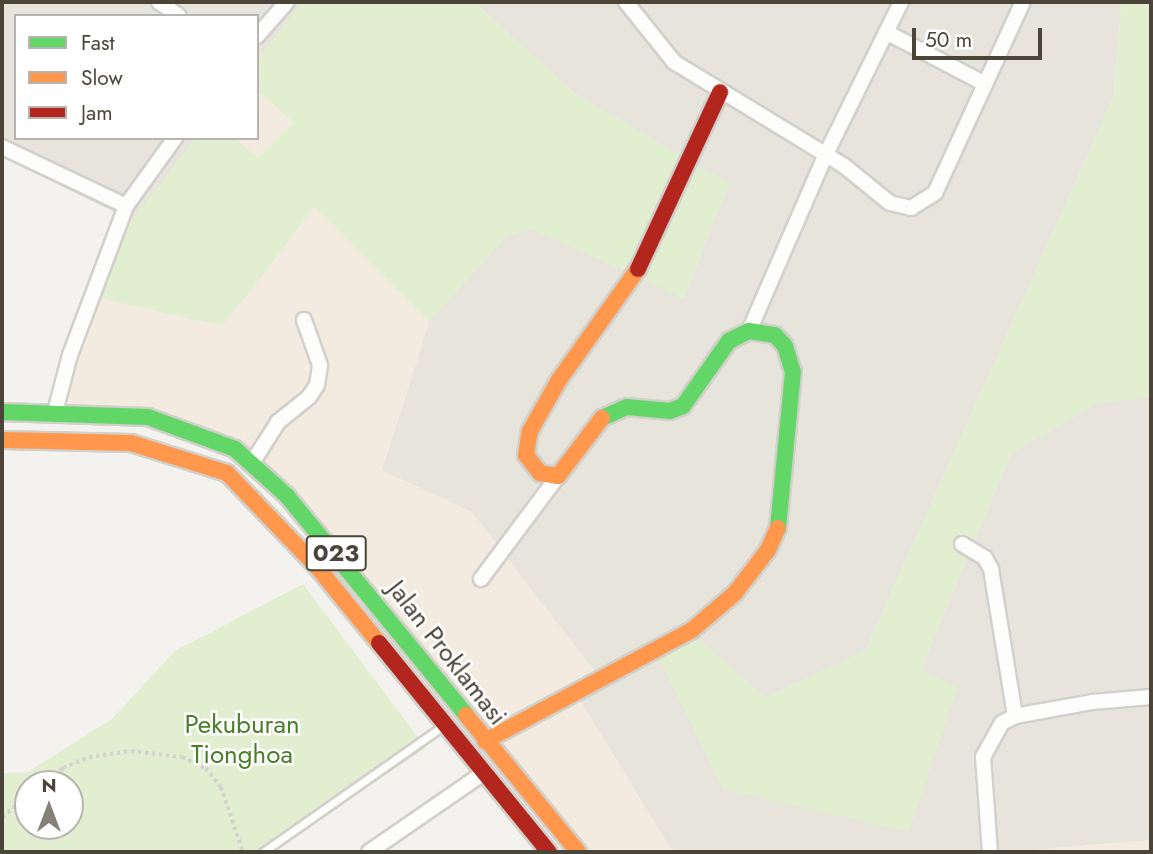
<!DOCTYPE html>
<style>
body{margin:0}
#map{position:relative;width:1153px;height:854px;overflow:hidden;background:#f4f2ee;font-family:Jost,sans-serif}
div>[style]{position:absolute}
.residential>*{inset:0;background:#e7e4dc}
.commercial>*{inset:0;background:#f3ebdf}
.green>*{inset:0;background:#e1eecf}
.path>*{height:3.5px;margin-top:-1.75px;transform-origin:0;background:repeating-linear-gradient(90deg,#d3d2cc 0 3.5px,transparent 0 7px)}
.roads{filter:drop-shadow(2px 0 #d2d0cb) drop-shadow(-2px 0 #d2d0cb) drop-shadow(0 2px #d2d0cb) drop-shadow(0 -2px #d2d0cb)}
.lane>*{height:7px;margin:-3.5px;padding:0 3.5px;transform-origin:3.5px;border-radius:3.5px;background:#fdfdfc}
.street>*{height:14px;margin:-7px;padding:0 7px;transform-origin:7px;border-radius:7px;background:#fdfdfc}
.fast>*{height:16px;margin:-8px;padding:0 8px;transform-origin:8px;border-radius:8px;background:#63d668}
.slow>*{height:16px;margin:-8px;padding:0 8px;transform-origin:8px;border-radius:8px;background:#ff974d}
.jam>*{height:16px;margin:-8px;padding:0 8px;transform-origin:8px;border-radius:8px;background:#b3261e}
span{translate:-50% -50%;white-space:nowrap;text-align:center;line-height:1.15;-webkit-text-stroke:5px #fff;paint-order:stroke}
.shield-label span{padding:2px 5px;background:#fff;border:2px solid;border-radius:5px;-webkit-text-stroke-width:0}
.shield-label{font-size:24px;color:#4b4439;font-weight:700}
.street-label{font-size:26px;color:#4b4439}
.park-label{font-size:26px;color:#4a7f2a}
.frame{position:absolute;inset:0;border:4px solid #4b4439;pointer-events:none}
.legend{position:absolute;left:14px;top:14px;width:245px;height:126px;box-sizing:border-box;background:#fff;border:2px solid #b7b4b0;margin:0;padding:9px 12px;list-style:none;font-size:21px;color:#4b4439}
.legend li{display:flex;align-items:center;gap:14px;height:35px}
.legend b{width:35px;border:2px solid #b7b4b0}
.north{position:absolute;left:14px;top:770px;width:70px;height:70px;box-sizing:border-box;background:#fff;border:2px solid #b7b4b0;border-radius:50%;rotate:0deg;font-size:19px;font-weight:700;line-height:28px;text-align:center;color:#4b4439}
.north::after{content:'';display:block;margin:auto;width:24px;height:32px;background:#868178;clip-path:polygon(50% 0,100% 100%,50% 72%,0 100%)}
.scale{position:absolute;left:912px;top:28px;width:130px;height:32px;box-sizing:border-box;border:4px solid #4b4439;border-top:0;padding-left:9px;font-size:21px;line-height:24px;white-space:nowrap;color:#4b4439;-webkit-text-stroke:5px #fff;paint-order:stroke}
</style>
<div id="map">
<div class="residential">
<i style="clip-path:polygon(2px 2px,303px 2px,257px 60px,257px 16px,16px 16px,16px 138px,196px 138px,132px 221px,2px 157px)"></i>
<i style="clip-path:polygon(474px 2px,1122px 2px,1113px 98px,865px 651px,765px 698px,699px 639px,723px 789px,921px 669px,1011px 454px,1097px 403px,1151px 397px,1151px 840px,1010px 852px,682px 852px,670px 848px,573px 689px,382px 470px,429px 322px,507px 235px,531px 228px,684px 298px,729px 184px,574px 93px)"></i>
</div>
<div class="commercial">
<i style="clip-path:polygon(257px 90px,293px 122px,258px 157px,234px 138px,257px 138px)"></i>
<i style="clip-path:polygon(315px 207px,429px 322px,382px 470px,472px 512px,599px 677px,574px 690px,670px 848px,682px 852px,590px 852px,239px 443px,68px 406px,74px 361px,94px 297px,223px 326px)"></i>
<i style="clip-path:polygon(1151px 840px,1151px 852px,1010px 852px)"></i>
</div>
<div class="green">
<i style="clip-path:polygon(303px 2px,474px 2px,574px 93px,729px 184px,684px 298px,531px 229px,507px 235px,429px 322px,315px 207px,223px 326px,94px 297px,132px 220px,196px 138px,234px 138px,258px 157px,293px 122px,257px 90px,257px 60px)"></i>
<i style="clip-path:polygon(1122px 2px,1151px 2px,1151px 397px,1097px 403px,1011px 454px,921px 669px,958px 688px,909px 832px,723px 789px,654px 648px,699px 639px,765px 698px,865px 651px,1113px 98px)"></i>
<i style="clip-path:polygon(evenodd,303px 584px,426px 748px,270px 852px,2px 852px,2px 773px,26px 773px,112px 719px,175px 651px,303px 584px,28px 784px,70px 784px,70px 826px,28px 826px,28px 784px)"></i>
</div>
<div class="path">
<i style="left:44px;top:784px;width:25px;rotate:-40deg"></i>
<i style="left:63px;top:768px;width:28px;rotate:-23deg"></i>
<i style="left:89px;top:757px;width:42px;rotate:-8.1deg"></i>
<i style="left:131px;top:751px;width:51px;rotate:6.7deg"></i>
<i style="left:182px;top:757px;width:26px;rotate:25deg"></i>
<i style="left:206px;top:768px;width:24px;rotate:52deg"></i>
<i style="left:221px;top:787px;width:69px;rotate:71.3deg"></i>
<i style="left:2px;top:817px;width:33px;rotate:-38deg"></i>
</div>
<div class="roads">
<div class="lane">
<i style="left:263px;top:852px;width:216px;rotate:-35deg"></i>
</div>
<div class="street">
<i style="left:159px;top:2px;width:24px;rotate:35deg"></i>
<i style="left:626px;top:2px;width:77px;rotate:51.3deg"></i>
<i style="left:674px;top:62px;width:198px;rotate:31.4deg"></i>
<i style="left:843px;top:165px;width:60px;rotate:39deg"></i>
<i style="left:890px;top:203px;width:22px;rotate:13deg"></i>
<i style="left:911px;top:208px;width:28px;rotate:-32deg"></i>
<i style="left:935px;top:193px;width:210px;rotate:-65.3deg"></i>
<i style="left:886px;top:32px;width:112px;rotate:27.7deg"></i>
<i style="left:257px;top:36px;width:45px;rotate:-48.6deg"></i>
<i style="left:2px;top:147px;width:137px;rotate:25.4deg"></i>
<i style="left:749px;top:331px;width:193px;rotate:-66.5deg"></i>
<i style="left:826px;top:154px;width:169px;rotate:-63.7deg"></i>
<i style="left:55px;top:412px;width:59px;rotate:-75.3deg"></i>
<i style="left:70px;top:355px;width:159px;rotate:-69.4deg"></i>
<i style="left:126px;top:206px;width:84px;rotate:-54.2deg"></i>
<i style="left:252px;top:463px;width:49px;rotate:-57.6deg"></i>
<i style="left:278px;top:422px;width:40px;rotate:-39deg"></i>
<i style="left:309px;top:397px;width:14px;rotate:-56deg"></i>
<i style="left:317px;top:385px;width:20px;rotate:-81deg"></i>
<i style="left:320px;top:365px;width:48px;rotate:-109.6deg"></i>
<i style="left:962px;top:544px;width:27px;rotate:31deg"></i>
<i style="left:985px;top:558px;width:13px;rotate:61deg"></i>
<i style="left:991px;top:569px;width:149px;rotate:80.7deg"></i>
<i style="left:481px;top:579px;width:129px;rotate:-53.2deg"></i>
<i style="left:369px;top:852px;width:141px;rotate:-34.6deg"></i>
<i style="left:990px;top:852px;width:95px;rotate:-94.2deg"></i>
<i style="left:983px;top:757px;width:39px;rotate:-61deg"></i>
<i style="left:1002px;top:723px;width:15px;rotate:-28deg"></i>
<i style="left:1015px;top:716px;width:78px;rotate:-10.3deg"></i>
<i style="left:1092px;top:702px;width:59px;rotate:-4.8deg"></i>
</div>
<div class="fast">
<i style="left:2px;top:412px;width:146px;rotate:2deg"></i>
<i style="left:148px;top:417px;width:93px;rotate:20.2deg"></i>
<i style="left:235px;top:449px;width:70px;rotate:42.1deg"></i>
<i style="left:287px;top:496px;width:283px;rotate:50.7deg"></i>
<i style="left:602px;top:418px;width:27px;rotate:-24deg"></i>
<i style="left:627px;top:407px;width:43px;rotate:5.3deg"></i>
<i style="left:670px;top:411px;width:14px;rotate:-21deg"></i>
<i style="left:683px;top:406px;width:80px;rotate:-54.7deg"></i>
<i style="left:729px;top:341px;width:22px;rotate:-27deg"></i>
<i style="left:749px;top:331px;width:26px;rotate:9deg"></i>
<i style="left:775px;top:335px;width:15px;rotate:48deg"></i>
<i style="left:785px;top:346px;width:27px;rotate:73deg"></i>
<i style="left:793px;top:372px;width:157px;rotate:95.5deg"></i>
</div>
<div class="slow">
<i style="left:602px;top:418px;width:73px;rotate:127.2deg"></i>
<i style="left:558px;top:476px;width:18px;rotate:-171deg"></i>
<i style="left:540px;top:473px;width:23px;rotate:-128deg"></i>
<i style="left:526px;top:455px;width:24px;rotate:-81deg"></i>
<i style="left:530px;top:431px;width:59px;rotate:-60.4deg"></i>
<i style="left:559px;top:380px;width:136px;rotate:-54.6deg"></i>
<i style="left:2px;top:440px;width:129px;rotate:1.3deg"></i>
<i style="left:131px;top:443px;width:101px;rotate:17.4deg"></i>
<i style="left:227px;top:473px;width:132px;rotate:46.2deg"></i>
<i style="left:318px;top:568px;width:97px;rotate:50.9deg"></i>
<i style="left:466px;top:715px;width:177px;rotate:50.7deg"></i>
<i style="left:485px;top:741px;width:235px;rotate:-28.2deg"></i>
<i style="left:692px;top:630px;width:57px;rotate:-40.7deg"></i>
<i style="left:735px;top:593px;width:54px;rotate:-52.5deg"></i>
<i style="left:768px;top:550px;width:24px;rotate:-66deg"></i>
</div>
<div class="jam">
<i style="left:638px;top:269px;width:195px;rotate:-65.1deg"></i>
<i style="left:379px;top:643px;width:269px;rotate:50.9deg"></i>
</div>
</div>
<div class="shield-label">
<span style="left:336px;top:553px">023</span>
</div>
<div class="street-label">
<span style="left:447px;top:653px;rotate:52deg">Jalan Proklamasi</span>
</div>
<div class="park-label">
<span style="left:242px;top:740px">Pekuburan<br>Tionghoa</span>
</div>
<div class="frame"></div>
<ul class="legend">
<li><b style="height:9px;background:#63d668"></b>Fast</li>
<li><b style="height:9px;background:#ff974d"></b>Slow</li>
<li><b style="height:9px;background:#b3261e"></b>Jam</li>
</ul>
<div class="north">N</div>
<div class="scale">50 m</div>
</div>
